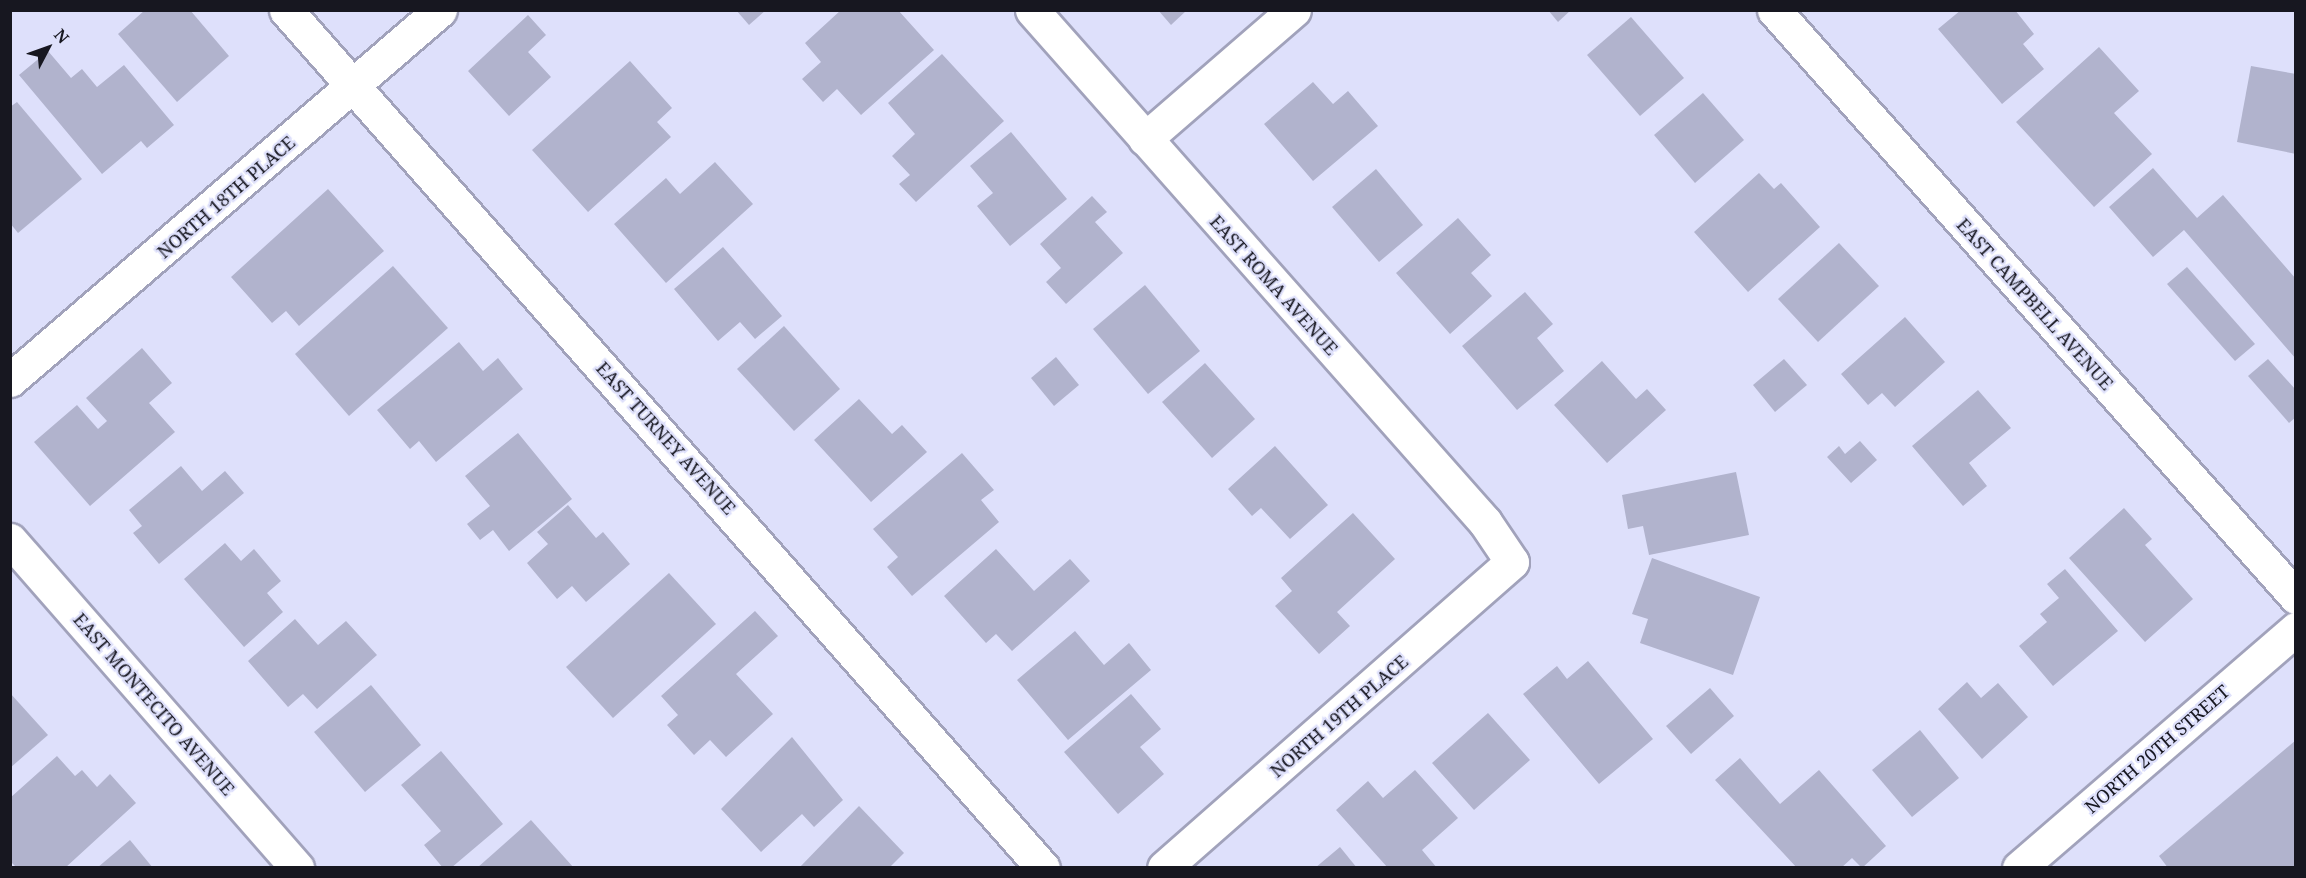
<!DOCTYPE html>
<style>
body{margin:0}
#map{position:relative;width:2306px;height:878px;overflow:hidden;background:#dee0fb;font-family:"Noto Serif",serif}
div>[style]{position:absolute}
.building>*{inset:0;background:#b1b3cd}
.roads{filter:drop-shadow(2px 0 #a1a2bb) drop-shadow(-2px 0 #a1a2bb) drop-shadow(0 2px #a1a2bb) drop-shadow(0 -2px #a1a2bb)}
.minor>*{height:33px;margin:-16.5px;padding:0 16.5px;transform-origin:16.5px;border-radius:16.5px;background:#fff}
span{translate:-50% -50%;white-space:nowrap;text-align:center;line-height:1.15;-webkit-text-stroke:4.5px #dee0fb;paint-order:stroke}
.street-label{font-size:18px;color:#171720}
.frame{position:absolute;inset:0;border:12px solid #171720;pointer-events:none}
.north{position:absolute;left:18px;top:18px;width:60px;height:60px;-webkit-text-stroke:4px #dee0fb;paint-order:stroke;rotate:49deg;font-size:16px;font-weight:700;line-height:24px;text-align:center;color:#171720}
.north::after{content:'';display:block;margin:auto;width:21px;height:27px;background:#171720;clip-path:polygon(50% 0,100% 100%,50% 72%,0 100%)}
</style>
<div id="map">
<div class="building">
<i style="clip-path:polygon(145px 10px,190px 10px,229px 56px,177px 102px,118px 34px)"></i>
<i style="clip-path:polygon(736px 10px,766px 10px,749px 25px)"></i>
<i style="clip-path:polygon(841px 10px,898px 10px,934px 50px,861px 115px,837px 89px,823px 102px,802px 79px,821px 62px,805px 43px)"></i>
<i style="clip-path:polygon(1158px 10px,1187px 10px,1171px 25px)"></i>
<i style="clip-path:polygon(1548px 10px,1571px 10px,1558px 22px)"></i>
<i style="clip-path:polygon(1961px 10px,2015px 10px,2034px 34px,2023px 44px,2044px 69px,2002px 104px,1938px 29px)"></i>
<i style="clip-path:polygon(528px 15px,546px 35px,528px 52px,551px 77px,509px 116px,468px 71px)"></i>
<i style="clip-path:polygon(1631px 17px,1684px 78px,1640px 116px,1587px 55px)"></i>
<i style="clip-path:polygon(2099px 47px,2139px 91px,2114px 113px,2152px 154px,2094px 207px,2016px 122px)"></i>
<i style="clip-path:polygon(48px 51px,71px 78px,82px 69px,97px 87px,124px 65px,174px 125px,147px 148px,141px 141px,102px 174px,19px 75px)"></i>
<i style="clip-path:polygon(942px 54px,1004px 121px,916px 202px,899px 184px,910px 175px,892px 156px,915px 134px,888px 103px)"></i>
<i style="clip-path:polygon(630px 61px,672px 108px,657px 122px,671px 137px,588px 212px,532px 150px)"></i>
<i style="clip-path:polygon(2251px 66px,2296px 74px,2296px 154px,2237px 142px)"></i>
<i style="clip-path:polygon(1313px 82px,1333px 104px,1348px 91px,1378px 126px,1313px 181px,1264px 124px)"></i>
<i style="clip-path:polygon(1703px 93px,1744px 140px,1695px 183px,1654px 135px)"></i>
<i style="clip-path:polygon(17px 102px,82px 179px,18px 233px,10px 223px,10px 107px)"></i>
<i style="clip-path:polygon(1011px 132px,1067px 199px,1010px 246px,977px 206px,993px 193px,970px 166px)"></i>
<i style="clip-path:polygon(715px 162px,753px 204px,666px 283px,614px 224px,666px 178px,680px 194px)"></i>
<i style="clip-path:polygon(2153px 168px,2197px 218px,2223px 195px,2296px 279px,2296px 359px,2184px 230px,2153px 257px,2109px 207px)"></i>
<i style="clip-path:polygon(1376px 169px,1423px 225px,1379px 262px,1332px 207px)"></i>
<i style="clip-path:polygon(1759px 173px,1774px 189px,1781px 183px,1820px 227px,1748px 292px,1694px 232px)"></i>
<i style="clip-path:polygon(328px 189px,384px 251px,299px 326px,286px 311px,272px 323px,231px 277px)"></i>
<i style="clip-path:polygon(1092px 196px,1107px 212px,1095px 222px,1123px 253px,1066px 304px,1046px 282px,1061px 268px,1040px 244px)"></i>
<i style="clip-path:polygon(1458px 218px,1491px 255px,1471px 273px,1492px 296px,1450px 334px,1396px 273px)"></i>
<i style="clip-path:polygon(1839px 243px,1879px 286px,1818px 342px,1778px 299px)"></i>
<i style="clip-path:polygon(723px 247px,782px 316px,755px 339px,740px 322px,718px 341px,674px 289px)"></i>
<i style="clip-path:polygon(393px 266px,448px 328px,349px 416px,295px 354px)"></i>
<i style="clip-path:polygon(2187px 267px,2255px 344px,2235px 361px,2167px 284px)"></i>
<i style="clip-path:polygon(1145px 285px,1200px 351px,1148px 394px,1093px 329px)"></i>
<i style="clip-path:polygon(1525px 292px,1553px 324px,1537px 338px,1564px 371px,1517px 410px,1462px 346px)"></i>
<i style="clip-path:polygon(1905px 317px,1945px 362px,1895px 407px,1882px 393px,1868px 405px,1841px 374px)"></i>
<i style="clip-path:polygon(784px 326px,840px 389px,794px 431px,737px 369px)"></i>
<i style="clip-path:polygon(459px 342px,483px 371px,498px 358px,523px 389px,436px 462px,419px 441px,410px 449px,377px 410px)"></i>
<i style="clip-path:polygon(142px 348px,172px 383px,149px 403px,175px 432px,90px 506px,34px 442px,77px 405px,98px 429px,107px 421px,86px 398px)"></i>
<i style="clip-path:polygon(1056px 357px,1079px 385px,1054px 406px,1031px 378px)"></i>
<i style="clip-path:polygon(1784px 359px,1807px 385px,1775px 412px,1753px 385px)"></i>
<i style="clip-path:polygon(2268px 359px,2296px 390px,2296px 417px,2289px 423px,2248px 376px)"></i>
<i style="clip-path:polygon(1602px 361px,1636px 399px,1647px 389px,1666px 410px,1607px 463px,1554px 405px)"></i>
<i style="clip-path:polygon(1205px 363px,1255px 419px,1212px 458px,1162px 402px)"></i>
<i style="clip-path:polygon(1978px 390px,2011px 428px,1969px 463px,1987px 486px,1963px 506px,1912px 446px)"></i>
<i style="clip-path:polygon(859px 399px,892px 434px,902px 425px,927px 452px,871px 502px,814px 440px)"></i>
<i style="clip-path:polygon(518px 433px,572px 499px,509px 551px,493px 530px,480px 540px,467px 524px,490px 506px,465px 476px)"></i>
<i style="clip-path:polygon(1860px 441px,1877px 460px,1851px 483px,1827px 457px,1839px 446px,1845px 454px)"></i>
<i style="clip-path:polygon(1275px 446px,1328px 505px,1290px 539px,1261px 508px,1252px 516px,1228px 489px)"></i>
<i style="clip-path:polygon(962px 453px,994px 490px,981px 500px,999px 522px,912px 596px,887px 567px,898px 557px,873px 529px)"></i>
<i style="clip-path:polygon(181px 466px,202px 491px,225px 471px,244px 493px,159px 564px,133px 533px,142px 526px,129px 510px)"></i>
<i style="clip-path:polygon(1736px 472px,1749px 535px,1649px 555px,1643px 526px,1628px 529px,1622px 495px)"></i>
<i style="clip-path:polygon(568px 505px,596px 538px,603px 532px,630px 564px,586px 602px,572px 586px,557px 599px,527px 563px,548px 544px,537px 532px)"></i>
<i style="clip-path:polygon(2124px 508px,2152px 539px,2145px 545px,2193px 599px,2145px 642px,2069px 558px)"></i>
<i style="clip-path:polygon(1353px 513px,1395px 559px,1337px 612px,1350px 626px,1319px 654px,1275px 606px,1292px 591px,1281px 578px)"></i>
<i style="clip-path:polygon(225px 543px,241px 561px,254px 549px,281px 581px,267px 593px,283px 612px,244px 647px,184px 579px)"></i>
<i style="clip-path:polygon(996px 549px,1034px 591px,1070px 559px,1090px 581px,1012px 651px,996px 634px,986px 643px,944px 596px)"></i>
<i style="clip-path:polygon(1652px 558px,1760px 597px,1733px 675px,1640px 643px,1648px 619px,1632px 614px)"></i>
<i style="clip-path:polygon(2065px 569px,2118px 631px,2053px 686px,2019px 646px,2047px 622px,2040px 614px,2059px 598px,2047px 584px)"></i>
<i style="clip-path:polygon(669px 573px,716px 624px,613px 718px,566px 667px)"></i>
<i style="clip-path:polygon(755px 611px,778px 636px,736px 674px,773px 714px,726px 757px,710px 740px,694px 755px,667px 725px,678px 715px,661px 696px)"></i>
<i style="clip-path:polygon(295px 619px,318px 645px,346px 621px,377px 655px,317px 709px,303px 694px,288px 707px,248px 661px)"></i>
<i style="clip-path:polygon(1075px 631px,1104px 665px,1129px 643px,1151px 670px,1068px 740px,1017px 680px)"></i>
<i style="clip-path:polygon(1588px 661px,1653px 739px,1599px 784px,1523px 694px,1557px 666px,1567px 679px)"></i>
<i style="clip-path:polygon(1967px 682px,1981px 698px,1998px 683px,2028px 717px,1982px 759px,1938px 709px)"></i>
<i style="clip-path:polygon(371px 685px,421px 745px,365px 792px,314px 732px)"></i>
<i style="clip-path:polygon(1710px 688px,1734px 716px,1691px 754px,1666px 726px)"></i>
<i style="clip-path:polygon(10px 693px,48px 735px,10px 768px)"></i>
<i style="clip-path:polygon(1131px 694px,1161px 729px,1140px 747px,1164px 774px,1118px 814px,1064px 752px)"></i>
<i style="clip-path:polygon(1488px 713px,1530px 760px,1474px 810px,1432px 763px)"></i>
<i style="clip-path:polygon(1920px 730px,1959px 778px,1912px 817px,1872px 770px)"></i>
<i style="clip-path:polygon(792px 737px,843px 800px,814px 827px,802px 814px,761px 852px,721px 809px)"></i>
<i style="clip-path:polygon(2296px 740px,2296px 868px,2168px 868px,2159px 856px)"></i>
<i style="clip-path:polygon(441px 751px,503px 824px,451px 868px,443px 868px,424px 845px,441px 831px,401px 785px)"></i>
<i style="clip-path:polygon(57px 756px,75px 776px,82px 770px,97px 787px,110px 774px,136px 803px,65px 868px,17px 868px,10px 861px,10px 798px)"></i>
<i style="clip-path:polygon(1740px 758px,1780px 804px,1819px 770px,1886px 846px,1862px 868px,1852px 858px,1841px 868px,1797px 868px,1715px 780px)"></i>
<i style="clip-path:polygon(1415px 770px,1458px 818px,1422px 850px,1437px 868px,1388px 868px,1336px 810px,1368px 781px,1383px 798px)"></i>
<i style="clip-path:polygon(859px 806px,904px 853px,889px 868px,799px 868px)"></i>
<i style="clip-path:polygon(531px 820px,574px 868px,477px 868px)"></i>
<i style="clip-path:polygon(130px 840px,153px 868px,97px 868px)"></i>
<i style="clip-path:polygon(1340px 847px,1357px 868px,1315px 868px)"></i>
</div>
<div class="roads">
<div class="minor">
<i style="left:286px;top:10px;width:1144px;rotate:48.58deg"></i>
<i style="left:1032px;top:10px;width:684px;rotate:48.5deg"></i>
<i style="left:1485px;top:522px;width:48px;rotate:56deg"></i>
<i style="left:1512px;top:562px;width:463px;rotate:138.7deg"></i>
<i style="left:1774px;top:10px;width:786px;rotate:48.35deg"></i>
<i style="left:1145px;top:139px;width:197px;rotate:-40.9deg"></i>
<i style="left:10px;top:380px;width:567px;rotate:-40.71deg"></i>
<i style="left:10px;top:540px;width:436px;rotate:48.8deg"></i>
<i style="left:2019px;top:868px;width:366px;rotate:-40.8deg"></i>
</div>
</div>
<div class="street-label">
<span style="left:226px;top:197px;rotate:-41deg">NORTH 18TH PLACE</span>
<span style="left:1274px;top:285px;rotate:48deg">EAST ROMA AVENUE</span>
<span style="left:2035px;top:304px;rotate:48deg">EAST CAMPBELL AVENUE</span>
<span style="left:666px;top:438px;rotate:48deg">EAST TURNEY AVENUE</span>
<span style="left:154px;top:704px;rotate:49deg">EAST MONTECITO AVENUE</span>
<span style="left:1339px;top:716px;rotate:-41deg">NORTH 19TH PLACE</span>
<span style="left:2157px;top:749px;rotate:-41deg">NORTH 20TH STREET</span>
</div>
<div class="frame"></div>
<div class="north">N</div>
</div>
